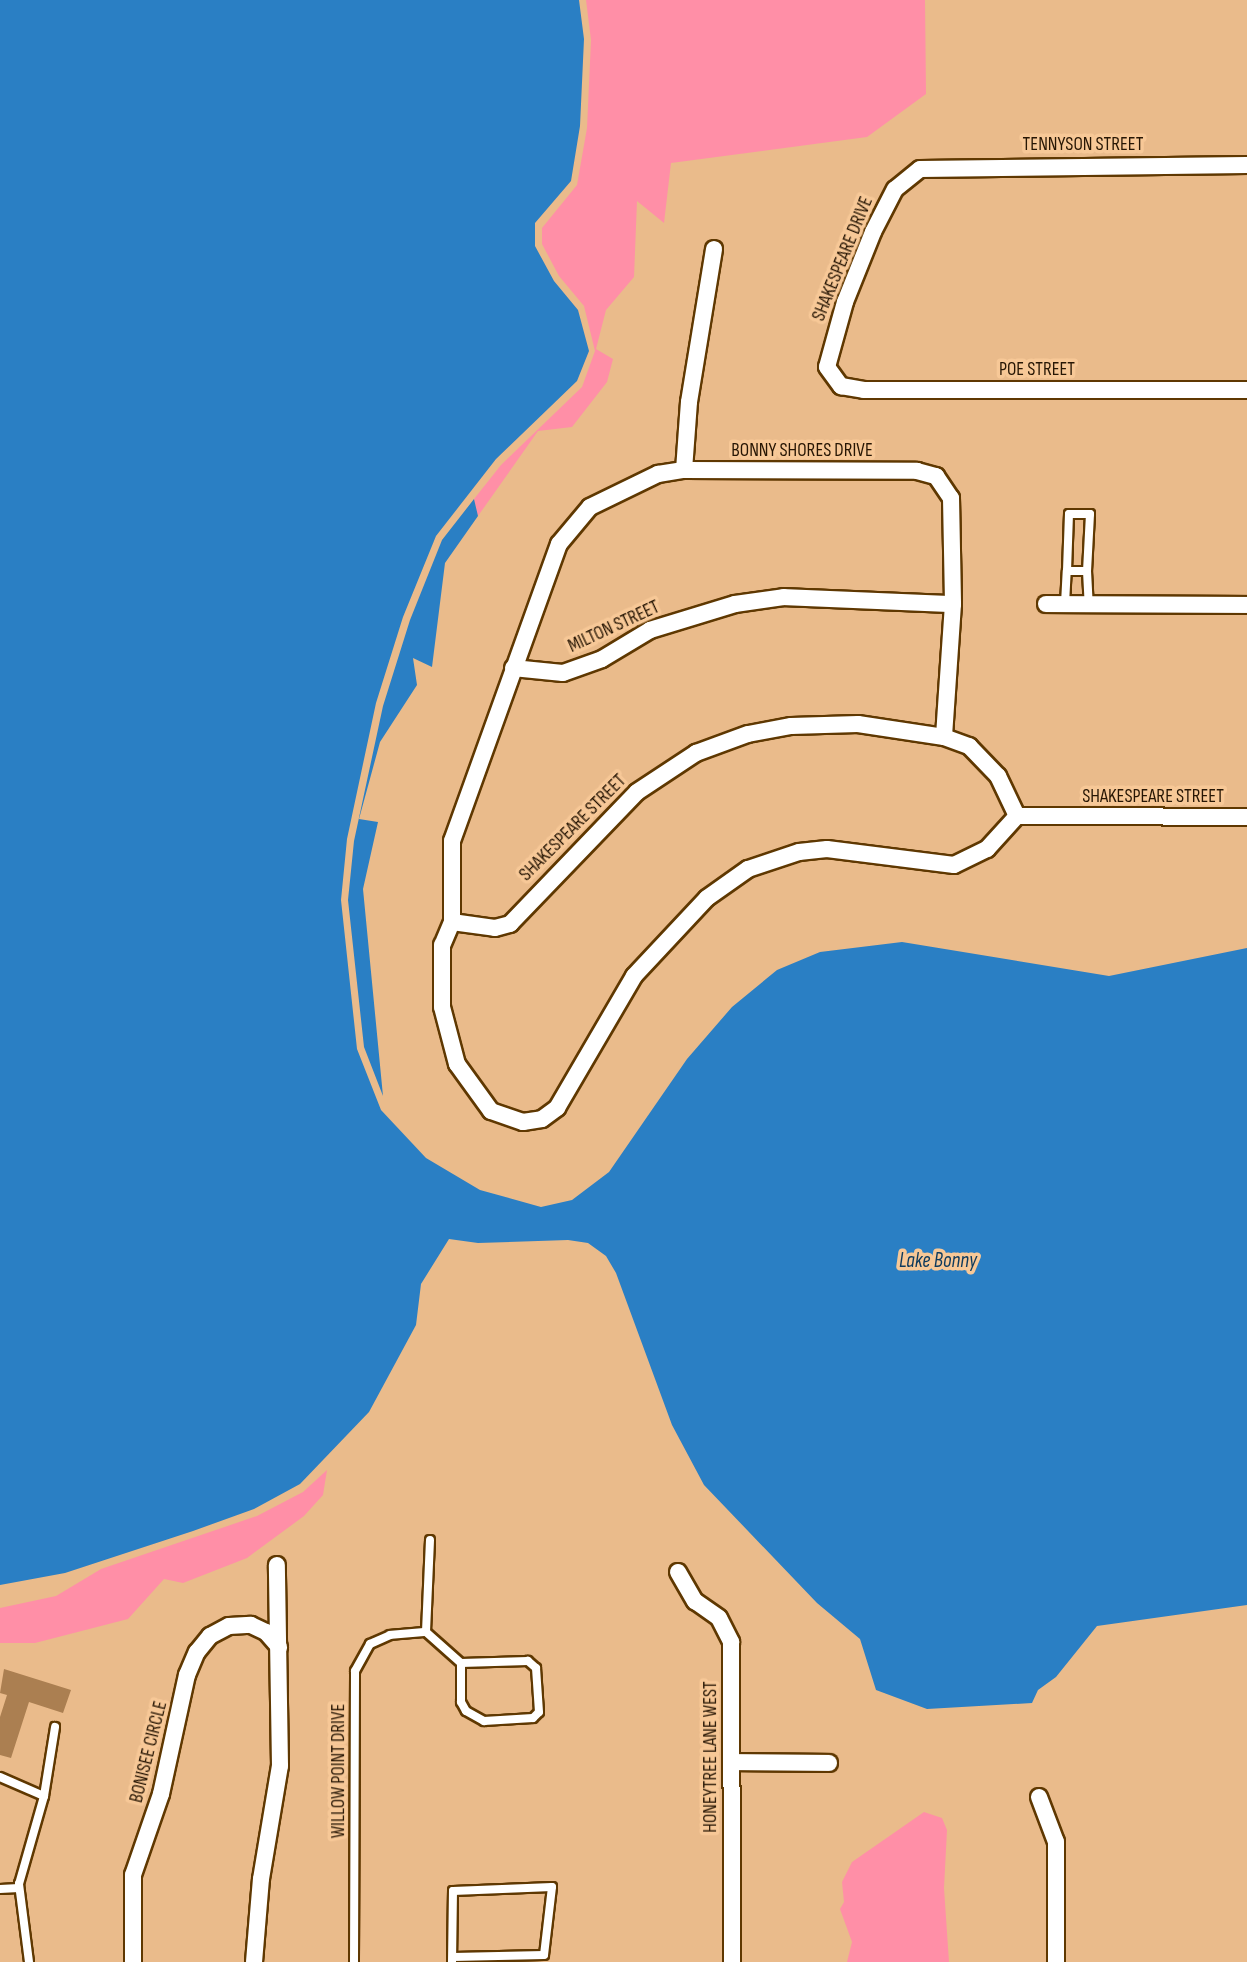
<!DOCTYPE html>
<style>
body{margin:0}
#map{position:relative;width:1247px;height:1962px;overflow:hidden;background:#eabb8b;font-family:"Sofia Sans Condensed",sans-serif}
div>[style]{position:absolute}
.green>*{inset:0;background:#ff8fa7}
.water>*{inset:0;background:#2a7fc4}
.building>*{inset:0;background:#ab7f51}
.roads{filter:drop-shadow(2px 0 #5f3801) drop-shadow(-2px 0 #5f3801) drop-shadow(0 2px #5f3801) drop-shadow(0 -2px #5f3801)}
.service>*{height:8px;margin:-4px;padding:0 4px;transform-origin:4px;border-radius:4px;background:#fff}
.minor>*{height:16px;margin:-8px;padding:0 8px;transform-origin:8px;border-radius:8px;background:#fff}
span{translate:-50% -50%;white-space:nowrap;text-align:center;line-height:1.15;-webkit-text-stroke:7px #f7c897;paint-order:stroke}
.street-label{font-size:19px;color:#271604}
.water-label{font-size:21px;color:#0d3a5d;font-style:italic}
</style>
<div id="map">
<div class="green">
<i style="clip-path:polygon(586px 0,925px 0,926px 94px,867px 137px,671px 163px,664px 223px,637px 201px,634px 277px,606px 310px,596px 349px,613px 359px,607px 382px,572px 427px,538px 431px,478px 516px,474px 499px,501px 465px,582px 387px,595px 351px,584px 306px,559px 276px,542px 244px,542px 228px,577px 185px,587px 128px,591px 40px)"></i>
<i style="clip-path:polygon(327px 1470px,323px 1495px,304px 1516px,247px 1558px,183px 1583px,164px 1579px,128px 1619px,35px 1643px,0 1643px,0 1608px,56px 1596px,101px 1569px,257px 1516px,303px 1492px)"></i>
<i style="clip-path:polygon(924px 1812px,942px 1818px,947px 1830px,944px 1888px,949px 1962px,847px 1962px,852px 1942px,840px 1909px,844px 1902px,842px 1882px,852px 1862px)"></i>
</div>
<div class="water">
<i style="clip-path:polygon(0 0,579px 0,584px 39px,580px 126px,571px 181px,535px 223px,535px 246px,554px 281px,578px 310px,589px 351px,577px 381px,496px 459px,436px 536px,403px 617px,376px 703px,347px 839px,341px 900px,357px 1049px,381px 1110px,426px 1158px,480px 1190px,541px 1207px,572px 1200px,609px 1172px,687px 1059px,732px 1007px,777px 970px,820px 952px,902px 942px,1109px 976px,1247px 948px,1247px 1605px,1097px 1626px,1056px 1677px,1038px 1690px,1032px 1703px,927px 1709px,876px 1690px,860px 1639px,817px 1603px,704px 1485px,672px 1425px,616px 1273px,606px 1256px,588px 1243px,568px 1240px,478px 1243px,449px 1239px,421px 1284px,416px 1325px,369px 1412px,300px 1484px,254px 1509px,193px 1531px,65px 1573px,0 1585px)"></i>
<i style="clip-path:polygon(474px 499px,478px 516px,445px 563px,432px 667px,413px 658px,417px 685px,380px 742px,359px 819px,378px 822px,363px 889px,383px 1096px,364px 1047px,348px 900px,354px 841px,383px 706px,410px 620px,442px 540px)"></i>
</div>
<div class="building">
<i style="clip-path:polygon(4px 1669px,71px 1690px,63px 1713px,29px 1702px,11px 1758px,0 1755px,0 1717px,7px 1695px,0 1693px)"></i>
</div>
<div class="roads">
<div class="service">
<i style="left:1067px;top:571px;width:57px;rotate:-88deg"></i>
<i style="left:1069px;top:514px;width:21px"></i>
<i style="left:1090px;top:514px;width:57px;rotate:93deg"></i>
<i style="left:1065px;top:604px;width:33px;rotate:-87deg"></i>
<i style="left:1067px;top:571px;width:20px"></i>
<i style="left:1087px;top:571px;width:33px;rotate:87deg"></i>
<i style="left:430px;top:1540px;width:92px;rotate:92.5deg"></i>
<i style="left:426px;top:1632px;width:47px;rotate:41.5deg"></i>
<i style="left:461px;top:1663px;width:39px;rotate:90deg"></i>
<i style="left:461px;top:1702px;width:10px;rotate:61deg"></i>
<i style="left:466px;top:1711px;width:21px;rotate:29deg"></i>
<i style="left:484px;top:1721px;width:49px;rotate:-3.5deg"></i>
<i style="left:533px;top:1718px;width:8px;rotate:-45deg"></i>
<i style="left:539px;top:1712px;width:44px;rotate:-93.9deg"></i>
<i style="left:536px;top:1668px;width:11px;rotate:-139deg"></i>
<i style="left:528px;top:1661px;width:67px;rotate:178.3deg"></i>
<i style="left:0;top:1777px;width:48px;rotate:23.4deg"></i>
<i style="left:0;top:1889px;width:19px;rotate:-3deg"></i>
<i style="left:29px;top:1962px;width:79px;rotate:-97.3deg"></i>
<i style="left:19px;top:1884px;width:91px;rotate:-74.1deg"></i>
<i style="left:44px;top:1796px;width:70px;rotate:-80.9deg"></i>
<i style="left:354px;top:1962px;width:291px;rotate:-89.8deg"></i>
<i style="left:355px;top:1671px;width:31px;rotate:-61deg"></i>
<i style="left:370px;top:1644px;width:22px;rotate:-24deg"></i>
<i style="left:390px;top:1635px;width:36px;rotate:-5deg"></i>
<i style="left:452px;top:1962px;width:71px;rotate:-89.2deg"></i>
<i style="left:453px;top:1891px;width:99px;rotate:-2.3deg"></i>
<i style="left:552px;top:1887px;width:68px;rotate:96.7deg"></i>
<i style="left:544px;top:1955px;width:91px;rotate:178.7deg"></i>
</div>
<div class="minor">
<i style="left:1247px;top:165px;width:327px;rotate:179.3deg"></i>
<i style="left:920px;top:169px;width:32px;rotate:141deg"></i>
<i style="left:895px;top:189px;width:48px;rotate:117.1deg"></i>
<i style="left:873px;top:232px;width:75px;rotate:111.8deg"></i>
<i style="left:845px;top:302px;width:67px;rotate:105.5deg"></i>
<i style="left:827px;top:367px;width:24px;rotate:54deg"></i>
<i style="left:841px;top:386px;width:23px;rotate:10deg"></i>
<i style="left:864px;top:390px;width:383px"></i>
<i style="left:684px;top:470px;width:68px;rotate:-85.8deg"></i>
<i style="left:689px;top:402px;width:155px;rotate:-80.7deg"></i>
<i style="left:1046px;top:604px;width:201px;rotate:0.3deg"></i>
<i style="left:513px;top:668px;width:50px;rotate:5.7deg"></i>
<i style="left:563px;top:673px;width:41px;rotate:-19.7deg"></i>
<i style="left:602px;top:659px;width:56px;rotate:-31.1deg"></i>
<i style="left:650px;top:630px;width:89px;rotate:-17deg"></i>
<i style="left:735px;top:604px;width:49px;rotate:-8.1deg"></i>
<i style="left:784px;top:597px;width:169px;rotate:2.4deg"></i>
<i style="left:452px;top:922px;width:25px;rotate:113deg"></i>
<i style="left:442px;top:945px;width:62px;rotate:90deg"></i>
<i style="left:442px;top:1007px;width:59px;rotate:75.3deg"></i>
<i style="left:457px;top:1064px;width:58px;rotate:54.1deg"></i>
<i style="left:491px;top:1111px;width:34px;rotate:19deg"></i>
<i style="left:523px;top:1122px;width:19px;rotate:-9deg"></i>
<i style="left:542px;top:1119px;width:19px;rotate:-36deg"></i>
<i style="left:557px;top:1108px;width:153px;rotate:-59.7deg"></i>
<i style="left:634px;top:976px;width:107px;rotate:-46.9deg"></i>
<i style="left:707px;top:898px;width:50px;rotate:-35.3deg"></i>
<i style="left:748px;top:869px;width:54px;rotate:-18.4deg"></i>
<i style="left:799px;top:852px;width:28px;rotate:-6deg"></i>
<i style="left:827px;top:849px;width:128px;rotate:7.2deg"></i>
<i style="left:954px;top:865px;width:37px;rotate:-26deg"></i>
<i style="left:987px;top:849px;width:45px;rotate:-47.7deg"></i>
<i style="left:1017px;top:816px;width:230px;rotate:0.2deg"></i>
<i style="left:452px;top:922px;width:81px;rotate:-90deg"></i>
<i style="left:452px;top:841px;width:316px;rotate:-70.2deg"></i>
<i style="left:559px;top:544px;width:48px;rotate:-50deg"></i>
<i style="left:590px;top:507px;width:76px;rotate:-25.9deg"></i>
<i style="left:658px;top:474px;width:26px;rotate:-9deg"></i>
<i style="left:684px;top:470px;width:233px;rotate:0.2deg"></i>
<i style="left:917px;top:471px;width:20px;rotate:15deg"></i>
<i style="left:936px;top:476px;width:27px;rotate:56deg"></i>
<i style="left:951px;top:498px;width:106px;rotate:88.9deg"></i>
<i style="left:953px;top:604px;width:133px;rotate:93.9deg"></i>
<i style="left:452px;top:922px;width:43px;rotate:7.9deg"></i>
<i style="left:495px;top:928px;width:16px;rotate:-15deg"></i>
<i style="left:510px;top:924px;width:183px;rotate:-46.1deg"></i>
<i style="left:637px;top:792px;width:71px;rotate:-33.5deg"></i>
<i style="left:696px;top:753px;width:55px;rotate:-20.1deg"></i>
<i style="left:748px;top:734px;width:44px;rotate:-10.5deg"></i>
<i style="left:791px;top:726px;width:67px;rotate:-1.7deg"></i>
<i style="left:858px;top:724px;width:87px;rotate:8.6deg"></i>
<i style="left:944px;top:737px;width:27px;rotate:20deg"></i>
<i style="left:969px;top:746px;width:42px;rotate:46deg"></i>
<i style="left:998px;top:776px;width:44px;rotate:64.6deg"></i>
<i style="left:678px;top:1572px;width:34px;rotate:60deg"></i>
<i style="left:695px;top:1601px;width:29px;rotate:35deg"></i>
<i style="left:719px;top:1618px;width:27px;rotate:63deg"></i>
<i style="left:731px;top:1642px;width:320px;rotate:89.8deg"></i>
<i style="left:732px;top:1762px;width:97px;rotate:0.6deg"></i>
<i style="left:1039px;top:1797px;width:48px;rotate:69.3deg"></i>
<i style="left:1056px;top:1842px;width:120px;rotate:90deg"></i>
<i style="left:133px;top:1962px;width:87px;rotate:-90deg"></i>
<i style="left:133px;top:1875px;width:86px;rotate:-70.9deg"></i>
<i style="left:161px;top:1794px;width:122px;rotate:-77.7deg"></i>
<i style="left:187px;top:1675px;width:25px;rotate:-67deg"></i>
<i style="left:197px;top:1652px;width:21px;rotate:-51deg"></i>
<i style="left:210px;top:1636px;width:21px;rotate:-28deg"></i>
<i style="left:229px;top:1626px;width:22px;rotate:-3deg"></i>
<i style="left:251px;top:1625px;width:17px;rotate:25deg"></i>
<i style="left:266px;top:1632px;width:20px;rotate:49deg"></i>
<i style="left:254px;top:1962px;width:83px;rotate:-85.2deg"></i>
<i style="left:261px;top:1879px;width:115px;rotate:-80.5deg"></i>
<i style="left:280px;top:1766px;width:201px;rotate:-90.9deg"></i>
</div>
</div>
<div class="street-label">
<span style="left:1083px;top:145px">TENNYSON STREET</span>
<span style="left:843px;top:259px;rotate:-68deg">SHAKESPEARE DRIVE</span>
<span style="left:1037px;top:370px">POE STREET</span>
<span style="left:802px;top:451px">BONNY SHORES DRIVE</span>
<span style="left:614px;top:627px;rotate:-25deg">MILTON STREET</span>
<span style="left:1153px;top:797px">SHAKESPEARE STREET</span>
<span style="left:573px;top:828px;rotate:-45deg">SHAKESPEARE STREET</span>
<span style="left:149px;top:1752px;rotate:-76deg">BONISEE CIRCLE</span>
<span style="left:711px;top:1757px;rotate:-90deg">HONEYTREE LANE WEST</span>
<span style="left:339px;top:1771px;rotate:-90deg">WILLOW POINT DRIVE</span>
</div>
<div class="water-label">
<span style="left:938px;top:1261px">Lake Bonny</span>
</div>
</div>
